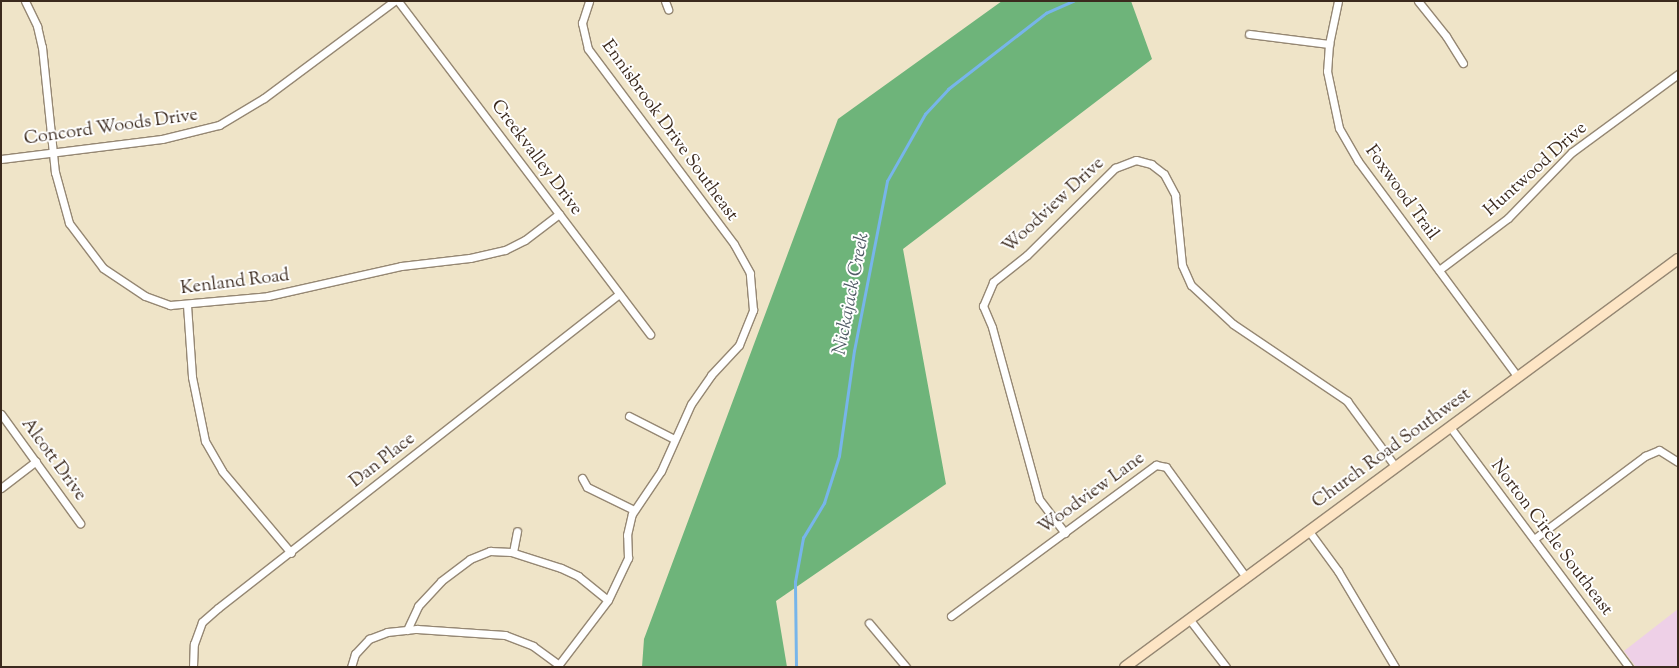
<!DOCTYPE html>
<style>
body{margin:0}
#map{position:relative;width:1679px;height:668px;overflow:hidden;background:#efe4c8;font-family:"Sorts Mill Goudy",serif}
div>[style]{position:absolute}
.built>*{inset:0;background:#eed0e7}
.forest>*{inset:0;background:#6eb47a}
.stream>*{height:2.5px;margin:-1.25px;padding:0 1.25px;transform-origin:1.25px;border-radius:1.25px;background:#77b5ea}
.roads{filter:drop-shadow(1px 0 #958773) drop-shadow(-1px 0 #958773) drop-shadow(0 1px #958773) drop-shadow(0 -1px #958773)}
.street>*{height:7px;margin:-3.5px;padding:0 3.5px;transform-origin:3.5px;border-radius:3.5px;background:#fff}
.secondary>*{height:10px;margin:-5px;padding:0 5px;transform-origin:5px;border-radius:5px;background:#fde5c5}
span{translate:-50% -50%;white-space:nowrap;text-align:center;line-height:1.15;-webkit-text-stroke:4px #fff;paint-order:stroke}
.street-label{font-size:18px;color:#3b2a1e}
.water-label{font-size:19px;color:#505b65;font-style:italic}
.frame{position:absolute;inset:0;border:2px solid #3b2a1e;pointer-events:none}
</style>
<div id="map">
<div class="built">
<i style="clip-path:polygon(1678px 609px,1678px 667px,1636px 667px,1624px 651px)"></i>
</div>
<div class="forest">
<i style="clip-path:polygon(1002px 1px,1131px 1px,1152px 59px,903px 249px,946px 484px,776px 601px,787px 667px,642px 667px,644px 639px,838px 119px)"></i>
</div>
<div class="stream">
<i style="left:796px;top:667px;width:85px;rotate:-90.7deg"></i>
<i style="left:795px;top:582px;width:45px;rotate:-79.7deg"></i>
<i style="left:803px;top:538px;width:41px;rotate:-59deg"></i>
<i style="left:824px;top:503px;width:49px;rotate:-72.3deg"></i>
<i style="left:839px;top:456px;width:106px;rotate:-81.9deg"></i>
<i style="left:854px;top:351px;width:173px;rotate:-79deg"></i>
<i style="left:887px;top:181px;width:77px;rotate:-60.4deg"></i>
<i style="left:925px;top:114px;width:34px;rotate:-47deg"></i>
<i style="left:948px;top:89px;width:124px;rotate:-37.8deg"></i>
<i style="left:1046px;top:13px;width:30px;rotate:-24deg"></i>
</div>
<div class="roads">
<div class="street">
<i style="left:25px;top:1px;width:28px;rotate:64deg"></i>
<i style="left:37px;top:26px;width:22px;rotate:77deg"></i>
<i style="left:42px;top:47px;width:126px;rotate:84.1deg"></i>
<i style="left:55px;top:172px;width:53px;rotate:74.6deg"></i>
<i style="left:69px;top:223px;width:56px;rotate:52.9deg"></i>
<i style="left:103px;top:268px;width:50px;rotate:33.7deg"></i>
<i style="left:145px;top:296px;width:27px;rotate:20deg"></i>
<i style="left:170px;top:305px;width:98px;rotate:-5.2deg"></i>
<i style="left:268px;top:296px;width:136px;rotate:-12.7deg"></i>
<i style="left:401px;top:266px;width:69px;rotate:-6.6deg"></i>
<i style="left:470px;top:258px;width:36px;rotate:-13deg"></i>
<i style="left:505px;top:250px;width:22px;rotate:-27deg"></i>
<i style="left:525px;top:240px;width:43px;rotate:-37.4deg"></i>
<i style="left:398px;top:1px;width:418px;rotate:52.9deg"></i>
<i style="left:665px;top:1px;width:9px;rotate:69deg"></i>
<i style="left:1338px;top:1px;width:44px;rotate:101.8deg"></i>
<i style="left:1329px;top:44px;width:27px;rotate:94deg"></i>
<i style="left:1327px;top:71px;width:58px;rotate:78.1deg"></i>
<i style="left:1339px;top:128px;width:38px;rotate:60deg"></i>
<i style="left:1358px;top:161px;width:269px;rotate:53.5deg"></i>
<i style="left:1418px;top:1px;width:45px;rotate:51.3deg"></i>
<i style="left:1446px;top:36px;width:32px;rotate:58deg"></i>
<i style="left:1249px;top:34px;width:81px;rotate:7.1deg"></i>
<i style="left:1px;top:159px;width:162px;rotate:-7.1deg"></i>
<i style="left:162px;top:139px;width:59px;rotate:-13.8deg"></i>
<i style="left:219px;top:125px;width:52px;rotate:-31deg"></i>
<i style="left:264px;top:98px;width:162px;rotate:-36.7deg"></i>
<i style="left:1439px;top:270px;width:86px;rotate:-37deg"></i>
<i style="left:1508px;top:218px;width:92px;rotate:-45.9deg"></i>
<i style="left:1572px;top:152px;width:132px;rotate:-36.3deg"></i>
<i style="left:187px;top:305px;width:72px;rotate:86deg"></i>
<i style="left:192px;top:377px;width:65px;rotate:78.5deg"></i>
<i style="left:205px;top:441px;width:34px;rotate:60deg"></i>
<i style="left:222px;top:471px;width:107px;rotate:49.9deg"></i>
<i style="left:1px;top:414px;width:135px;rotate:54.1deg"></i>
<i style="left:629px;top:416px;width:51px;rotate:27.1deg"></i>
<i style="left:1450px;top:427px;width:299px;rotate:53.3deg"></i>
<i style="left:582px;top:478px;width:10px;rotate:61deg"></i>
<i style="left:587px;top:487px;width:52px;rotate:26.1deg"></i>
<i style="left:1px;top:488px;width:44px;rotate:-37.6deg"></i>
<i style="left:1308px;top:530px;width:51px;rotate:53.8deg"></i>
<i style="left:1338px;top:571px;width:112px;rotate:59.3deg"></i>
<i style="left:1065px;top:533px;width:43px;rotate:-127.4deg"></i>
<i style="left:1039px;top:499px;width:178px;rotate:-105.3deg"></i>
<i style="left:992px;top:327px;width:23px;rotate:-113deg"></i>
<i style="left:983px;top:306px;width:26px;rotate:-67deg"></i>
<i style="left:993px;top:282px;width:43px;rotate:-38.5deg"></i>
<i style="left:1027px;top:255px;width:124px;rotate:-44.7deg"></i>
<i style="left:1115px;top:168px;width:22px;rotate:-21deg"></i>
<i style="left:1136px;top:160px;width:16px;rotate:15deg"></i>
<i style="left:1151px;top:164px;width:16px;rotate:38deg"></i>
<i style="left:1164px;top:174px;width:24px;rotate:62deg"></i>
<i style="left:1175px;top:195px;width:70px;rotate:84.3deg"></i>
<i style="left:1182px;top:265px;width:22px;rotate:66deg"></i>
<i style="left:1191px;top:285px;width:57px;rotate:42.9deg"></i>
<i style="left:1233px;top:324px;width:138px;rotate:34deg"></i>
<i style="left:1347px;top:401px;width:81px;rotate:53.6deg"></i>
<i style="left:1534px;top:539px;width:139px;rotate:-36.8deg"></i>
<i style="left:1645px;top:456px;width:15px;rotate:-23deg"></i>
<i style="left:1659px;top:450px;width:22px;rotate:32deg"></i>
<i style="left:513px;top:552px;width:21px;rotate:-79deg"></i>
<i style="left:951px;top:616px;width:255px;rotate:-36.4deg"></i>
<i style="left:1156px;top:465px;width:10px;rotate:11deg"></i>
<i style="left:1166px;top:467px;width:136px;rotate:54deg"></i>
<i style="left:1190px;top:620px;width:59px;rotate:52.5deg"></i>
<i style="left:869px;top:623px;width:57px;rotate:49.9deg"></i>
<i style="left:407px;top:630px;width:26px;rotate:-65deg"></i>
<i style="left:418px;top:606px;width:34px;rotate:-47deg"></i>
<i style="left:441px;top:581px;width:36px;rotate:-37deg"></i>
<i style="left:470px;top:559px;width:22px;rotate:-22deg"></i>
<i style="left:490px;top:551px;width:21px;rotate:3deg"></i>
<i style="left:511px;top:552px;width:52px;rotate:17.7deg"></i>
<i style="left:561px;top:568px;width:19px;rotate:25deg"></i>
<i style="left:578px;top:576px;width:38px;rotate:39deg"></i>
<i style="left:193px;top:667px;width:23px;rotate:-88deg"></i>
<i style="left:194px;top:644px;width:23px;rotate:-70deg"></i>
<i style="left:202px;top:622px;width:21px;rotate:-41deg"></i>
<i style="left:218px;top:608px;width:509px;rotate:-38.06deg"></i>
<i style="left:351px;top:667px;width:14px;rotate:-73deg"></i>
<i style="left:355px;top:654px;width:21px;rotate:-47deg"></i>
<i style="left:369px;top:639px;width:19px;rotate:-21deg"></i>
<i style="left:387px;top:632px;width:30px;rotate:-6deg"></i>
<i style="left:417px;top:629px;width:88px;rotate:3.9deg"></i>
<i style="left:505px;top:635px;width:30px;rotate:21deg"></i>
<i style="left:533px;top:646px;width:32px;rotate:36deg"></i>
<i style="left:557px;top:667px;width:84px;rotate:-52.7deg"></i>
<i style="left:608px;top:600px;width:47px;rotate:-64.5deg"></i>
<i style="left:628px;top:558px;width:23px;rotate:-92deg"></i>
<i style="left:627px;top:535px;width:22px;rotate:-77deg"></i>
<i style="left:632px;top:514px;width:52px;rotate:-56deg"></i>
<i style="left:661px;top:471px;width:73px;rotate:-65.9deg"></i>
<i style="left:691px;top:404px;width:35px;rotate:-55deg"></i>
<i style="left:711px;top:375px;width:41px;rotate:-47deg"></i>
<i style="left:739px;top:345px;width:38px;rotate:-68deg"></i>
<i style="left:753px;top:310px;width:37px;rotate:-95deg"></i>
<i style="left:750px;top:273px;width:33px;rotate:-119deg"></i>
<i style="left:734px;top:244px;width:244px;rotate:-126.8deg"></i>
<i style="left:588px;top:49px;width:27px;rotate:-103deg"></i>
<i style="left:582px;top:23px;width:23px;rotate:-72deg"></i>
</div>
<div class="secondary">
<i style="left:1125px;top:667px;width:687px;rotate:-36.42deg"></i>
</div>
</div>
<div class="street-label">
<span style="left:111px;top:128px;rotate:-8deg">Concord Woods Drive</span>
<span style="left:669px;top:131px;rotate:54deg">Ennisbrook Drive Southeast</span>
<span style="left:536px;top:158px;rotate:53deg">Creekvalley Drive</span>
<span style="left:1536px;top:170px;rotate:-42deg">Huntwood Drive</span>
<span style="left:1401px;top:193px;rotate:54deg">Foxwood Trail</span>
<span style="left:1054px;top:206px;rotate:-43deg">Woodview Drive</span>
<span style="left:235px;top:283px;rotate:-7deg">Kenland Road</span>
<span style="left:1392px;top:449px;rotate:-36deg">Church Road Southwest</span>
<span style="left:53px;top:460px;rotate:54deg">Alcott Drive</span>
<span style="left:383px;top:461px;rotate:-38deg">Dan Place</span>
<span style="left:1092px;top:494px;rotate:-36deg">Woodview Lane</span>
<span style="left:1551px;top:538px;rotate:53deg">Norton Circle Southeast</span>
</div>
<div class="water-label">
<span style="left:852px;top:294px;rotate:-79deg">Nickajack Creek</span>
</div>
<div class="frame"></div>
</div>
